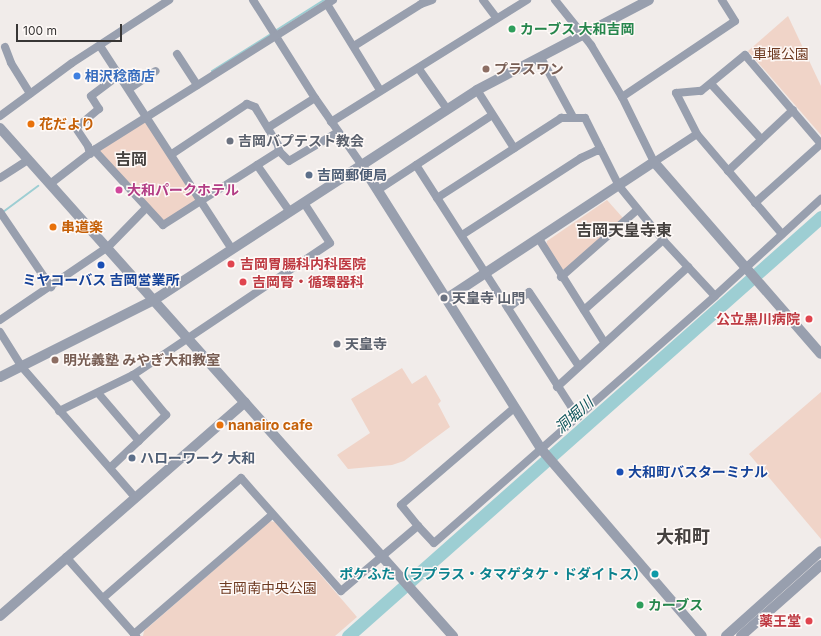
<!DOCTYPE html>
<meta charset="utf-8">
<style>
body{margin:0}
#map{position:relative;width:821px;height:636px;overflow:hidden;background:#f1ecea;font-family:Inter,"Noto Sans JP",sans-serif}
div>[style]{position:absolute}
.green>*{inset:0;background:#f0d4c8}
.stream>*{height:2px;margin:-1px;padding:0 1px;transform-origin:1px;border-radius:1px;background:#9dced3}
.river>*{height:13px;margin:-6.5px;padding:0 6.5px;transform-origin:6.5px;border-radius:6.5px;background:#9dced3}
.minor>*{height:8px;margin:-4px;padding:0 4px;transform-origin:4px;border-radius:4px;background:#989fae}
.tertiary>*{height:10px;margin:-5px;padding:0 5px;transform-origin:5px;border-radius:5px;background:#989fae}
.dots>*{width:11px;height:11px;translate:-50% -50%;box-sizing:border-box;border:2px solid #fef9f7;border-radius:50%}
span{translate:-50% -50%;white-space:nowrap;text-align:center;line-height:1.15;-webkit-text-stroke:3px #fef9f7;paint-order:stroke}
.leisure-label{font-size:14px;color:#27864d;font-weight:700}
.left{translate:0 -50%;text-align:left}
.park-label{font-size:14px;color:#6e3a21}
.education-label{font-size:14px;color:#785e54;font-weight:700}
.shop-label{font-size:14px;color:#366cbe;font-weight:700}
.food-label{font-size:14px;color:#c56008;font-weight:700}
.worship-label{font-size:14px;color:#5b616d;font-weight:700}
.service-label{font-size:14px;color:#4e5e75;font-weight:700}
.hotel-label{font-size:14px;color:#b23c85;font-weight:700}
.health-label{font-size:14px;color:#be3a42;font-weight:700}
.right{translate:-100% -50%;text-align:right}
.transit-label{font-size:14px;color:#164399;font-weight:700}
.culture-label{font-size:14px;color:#0d838f;font-weight:700}
.water-label{font-size:15px;color:#0b5359;font-style:italic}
.quarter-label{font-size:16px;color:#45413f;font-weight:700}
.district-label{font-size:18px;color:#45413f;font-weight:700}
.scale{position:absolute;left:16px;top:24px;width:106px;height:18px;box-sizing:border-box;border:2px solid #383635;border-top:0;padding-left:5px;font-size:12px;line-height:14px;white-space:nowrap;color:#383635;-webkit-text-stroke:3px #fef9f7;paint-order:stroke}
</style>
<div id="map">
<div class="green">
<i style="clip-path:polygon(788px 16px,821px 86px,821px 135px,748px 51px)"></i>
<i style="clip-path:polygon(145px 119px,196px 197px,195px 203px,163px 222px,97px 150px)"></i>
<i style="clip-path:polygon(607px 200px,623px 218px,566px 270px,561px 269px,546px 246px,547px 241px)"></i>
<i style="clip-path:polygon(402px 368px,412px 384px,426px 375px,441px 401px,438px 404px,450px 427px,404px 461px,392px 465px,348px 469px,337px 455px,370px 433px,351px 399px)"></i>
<i style="clip-path:polygon(821px 392px,821px 539px,749px 454px)"></i>
<i style="clip-path:polygon(270px 521px,275px 522px,357px 617px,335px 636px,143px 636px,144px 631px)"></i>
</div>
<div class="stream">
<i style="left:275px;top:31px;width:58px;rotate:-32.3deg"></i>
<i style="left:212px;top:71px;width:70px;rotate:-32.1deg"></i>
<i style="left:3px;top:212px;width:44px;rotate:-36.6deg"></i>
</div>
<div class="river">
<i style="left:348px;top:636px;width:632px;rotate:-41.54deg"></i>
</div>
<div class="minor">
<i style="left:253px;top:0;width:116px;rotate:57.7deg"></i>
<i style="left:315px;top:98px;width:80px;rotate:55.1deg"></i>
<i style="left:483px;top:0;width:21px;rotate:53deg"></i>
<i style="left:555px;top:0;width:58px;rotate:51.3deg"></i>
<i style="left:591px;top:45px;width:61px;rotate:59.2deg"></i>
<i style="left:622px;top:97px;width:72px;rotate:63.8deg"></i>
<i style="left:654px;top:162px;width:51px;rotate:-33.1deg"></i>
<i style="left:327px;top:4px;width:101px;rotate:58.4deg"></i>
<i style="left:100px;top:46px;width:242px;rotate:57deg"></i>
<i style="left:354px;top:46px;width:79px;rotate:-32.1deg"></i>
<i style="left:421px;top:4px;width:12px;rotate:-20deg"></i>
<i style="left:5px;top:47px;width:17px;rotate:69deg"></i>
<i style="left:11px;top:63px;width:36px;rotate:58deg"></i>
<i style="left:177px;top:54px;width:37px;rotate:57deg"></i>
<i style="left:541px;top:58px;width:67px;rotate:61.5deg"></i>
<i style="left:419px;top:69px;width:49px;rotate:55deg"></i>
<i style="left:711px;top:84px;width:74px;rotate:47.7deg"></i>
<i style="left:129px;top:89px;width:32px;rotate:-34deg"></i>
<i style="left:477px;top:90px;width:69px;rotate:57.5deg"></i>
<i style="left:622px;top:97px;width:136px;rotate:-33.9deg"></i>
<i style="left:735px;top:21px;width:25px;rotate:-122deg"></i>
<i style="left:0;top:116px;width:89px;rotate:-36.4deg"></i>
<i style="left:72px;top:63px;width:116px;rotate:-33deg"></i>
<i style="left:331px;top:122px;width:231px;rotate:-31.9deg"></i>
<i style="left:269px;top:127px;width:54px;rotate:-32.2deg"></i>
<i style="left:94px;top:150px;width:102px;rotate:47.4deg"></i>
<i style="left:163px;top:225px;width:138px;rotate:-32.5deg"></i>
<i style="left:279px;top:151px;width:6px;rotate:-99deg"></i>
<i style="left:278px;top:145px;width:44px;rotate:-121.2deg"></i>
<i style="left:255px;top:107px;width:9px;rotate:-159deg"></i>
<i style="left:247px;top:104px;width:90px;rotate:146.3deg"></i>
<i style="left:279px;top:151px;width:14px;rotate:45deg"></i>
<i style="left:289px;top:161px;width:57px;rotate:-30.6deg"></i>
<i style="left:90px;top:154px;width:8px;rotate:-104deg"></i>
<i style="left:88px;top:146px;width:22px;rotate:-124deg"></i>
<i style="left:76px;top:128px;width:30px;rotate:-40deg"></i>
<i style="left:99px;top:109px;width:15px;rotate:-122deg"></i>
<i style="left:91px;top:96px;width:35px;rotate:-37deg"></i>
<i style="left:257px;top:165px;width:57px;rotate:54.9deg"></i>
<i style="left:416px;top:165px;width:300px;rotate:57.3deg"></i>
<i style="left:728px;top:171px;width:89px;rotate:-43.2deg"></i>
<i style="left:0;top:178px;width:33px;rotate:-33deg"></i>
<i style="left:50px;top:184px;width:56px;rotate:-37.7deg"></i>
<i style="left:94px;top:150px;width:282px;rotate:-32.1deg"></i>
<i style="left:378px;top:190px;width:136px;rotate:-33.3deg"></i>
<i style="left:437px;top:198px;width:148px;rotate:-32.8deg"></i>
<i style="left:561px;top:118px;width:24px"></i>
<i style="left:585px;top:118px;width:76px;rotate:63.4deg"></i>
<i style="left:619px;top:186px;width:70px;rotate:50.8deg"></i>
<i style="left:663px;top:240px;width:76px;rotate:47.1deg"></i>
<i style="left:755px;top:203px;width:89px;rotate:-41.8deg"></i>
<i style="left:0;top:212px;width:91px;rotate:55.8deg"></i>
<i style="left:782px;top:234px;width:131px;rotate:-130.4deg"></i>
<i style="left:697px;top:134px;width:46px;rotate:-117.1deg"></i>
<i style="left:676px;top:93px;width:25px;rotate:-5deg"></i>
<i style="left:701px;top:91px;width:57px;rotate:-39.3deg"></i>
<i style="left:745px;top:55px;width:117px;rotate:49.5deg"></i>
<i style="left:462px;top:235px;width:142px;rotate:-32.9deg"></i>
<i style="left:581px;top:158px;width:17px;rotate:-25deg"></i>
<i style="left:596px;top:151px;width:5px"></i>
<i style="left:539px;top:239px;width:122px;rotate:57.7deg"></i>
<i style="left:561px;top:277px;width:101px;rotate:-41.4deg"></i>
<i style="left:508px;top:308px;width:26px;rotate:-37deg"></i>
<i style="left:529px;top:292px;width:88px;rotate:56.1deg"></i>
<i style="left:584px;top:310px;width:106px;rotate:-41.5deg"></i>
<i style="left:0;top:320px;width:130px;rotate:-34.1deg"></i>
<i style="left:108px;top:247px;width:54px;rotate:-45.7deg"></i>
<i style="left:0;top:332px;width:40px;rotate:58deg"></i>
<i style="left:21px;top:366px;width:174px;rotate:49deg"></i>
<i style="left:557px;top:387px;width:178px;rotate:-42.5deg"></i>
<i style="left:98px;top:393px;width:63px;rotate:49.5deg"></i>
<i style="left:59px;top:411px;width:82px;rotate:-25.9deg"></i>
<i style="left:133px;top:375px;width:237px;rotate:-33.8deg"></i>
<i style="left:330px;top:243px;width:48px;rotate:-123deg"></i>
<i style="left:111px;top:467px;width:76px;rotate:-43.4deg"></i>
<i style="left:166px;top:415px;width:52px;rotate:-129.5deg"></i>
<i style="left:418px;top:526px;width:23px;rotate:47deg"></i>
<i style="left:434px;top:543px;width:374px;rotate:-41.3deg"></i>
<i style="left:715px;top:296px;width:144px;rotate:-42.5deg"></i>
<i style="left:66px;top:557px;width:106px;rotate:48.5deg"></i>
<i style="left:103px;top:598px;width:183px;rotate:-41deg"></i>
<i style="left:241px;top:478px;width:151px;rotate:48.5deg"></i>
<i style="left:341px;top:591px;width:101px;rotate:-40.2deg"></i>
<i style="left:418px;top:526px;width:27px;rotate:-129deg"></i>
<i style="left:401px;top:505px;width:149px;rotate:-40.6deg"></i>
<i style="left:134px;top:634px;width:182px;rotate:-40.8deg"></i>
</div>
<div class="tertiary">
<i style="left:0;top:128px;width:681px;rotate:48.28deg"></i>
<i style="left:361px;top:164px;width:338px;rotate:57.7deg"></i>
<i style="left:542px;top:450px;width:245px;rotate:49.3deg"></i>
<i style="left:446px;top:299px;width:249px;rotate:-33.4deg"></i>
<i style="left:654px;top:162px;width:254px;rotate:49deg"></i>
<i style="left:0;top:377px;width:172px;rotate:-26.6deg"></i>
<i style="left:154px;top:300px;width:385px;rotate:-33deg"></i>
<i style="left:477px;top:90px;width:194px;rotate:-27.6deg"></i>
<i style="left:0;top:616px;width:325px;rotate:-41.1deg"></i>
<i style="left:726px;top:636px;width:127px;rotate:-41.8deg"></i>
<i style="left:741px;top:636px;width:107px;rotate:-41.6deg"></i>
</div>
<div class="dots">
<i style="left:512px;top:29px;background:#2e9e5b"></i>
<i style="left:486px;top:69px;background:#8d6e63"></i>
<i style="left:77px;top:76px;background:#3f7fe0"></i>
<i style="left:31px;top:124px;background:#e8710a"></i>
<i style="left:230px;top:141px;background:#6b7280"></i>
<i style="left:309px;top:175px;background:#5c6f8a"></i>
<i style="left:119px;top:190px;background:#d1479c"></i>
<i style="left:53px;top:227px;background:#e8710a"></i>
<i style="left:231px;top:264px;background:#e0444e"></i>
<i style="left:101px;top:265px;background:#1a4fb4"></i>
<i style="left:243px;top:282px;background:#e0444e"></i>
<i style="left:444px;top:298px;background:#6b7280"></i>
<i style="left:809px;top:319px;background:#e0444e"></i>
<i style="left:337px;top:344px;background:#6b7280"></i>
<i style="left:55px;top:360px;background:#8d6e63"></i>
<i style="left:220px;top:425px;background:#e8710a"></i>
<i style="left:132px;top:458px;background:#5c6f8a"></i>
<i style="left:620px;top:472px;background:#1a4fb4"></i>
<i style="left:655px;top:574px;background:#0f9aa8"></i>
<i style="left:640px;top:605px;background:#2e9e5b"></i>
<i style="left:809px;top:621px;background:#e0444e"></i>
</div>
<div class="leisure-label">
<span class="left" style="left:520px;top:29px">カーブス 大和吉岡</span>
<span class="left" style="left:648px;top:605px">カーブス</span>
</div>
<div class="park-label">
<span style="left:781px;top:54px">車堰公園</span>
<span style="left:268px;top:588px">吉岡南中央公園</span>
</div>
<div class="education-label">
<span class="left" style="left:494px;top:69px">プラスワン</span>
<span class="left" style="left:63px;top:360px">明光義塾 みやぎ大和教室</span>
</div>
<div class="shop-label">
<span class="left" style="left:85px;top:76px">相沢稔商店</span>
</div>
<div class="food-label">
<span class="left" style="left:39px;top:124px">花だより</span>
<span class="left" style="left:61px;top:227px">串道楽</span>
<span class="left" style="left:228px;top:425px">nanairo cafe</span>
</div>
<div class="worship-label">
<span class="left" style="left:238px;top:141px">吉岡バプテスト教会</span>
<span class="left" style="left:452px;top:298px">天皇寺 山門</span>
<span class="left" style="left:345px;top:344px">天皇寺</span>
</div>
<div class="service-label">
<span class="left" style="left:317px;top:175px">吉岡郵便局</span>
<span class="left" style="left:140px;top:458px">ハローワーク 大和</span>
</div>
<div class="hotel-label">
<span class="left" style="left:127px;top:190px">大和パークホテル</span>
</div>
<div class="health-label">
<span class="left" style="left:240px;top:264px">吉岡胃腸科内科医院</span>
<span class="left" style="left:252px;top:282px">吉岡腎・循環器科</span>
<span class="right" style="left:800px;top:319px">公立黒川病院</span>
<span class="right" style="left:801px;top:621px">薬王堂</span>
</div>
<div class="transit-label">
<span style="left:101px;top:280px">ミヤコーバス 吉岡営業所</span>
<span class="left" style="left:628px;top:472px">大和町バスターミナル</span>
</div>
<div class="culture-label">
<span class="right" style="left:647px;top:574px">ポケふた（ラプラス・タマゲタケ・ドダイトス）</span>
</div>
<div class="water-label">
<span style="left:574px;top:415px;rotate:-42deg">洞堀川</span>
</div>
<div class="quarter-label">
<span style="left:131px;top:159px">吉岡</span>
<span style="left:624px;top:230px">吉岡天皇寺東</span>
</div>
<div class="district-label">
<span style="left:683px;top:537px">大和町</span>
</div>
<div class="scale">100 m</div>
</div>
